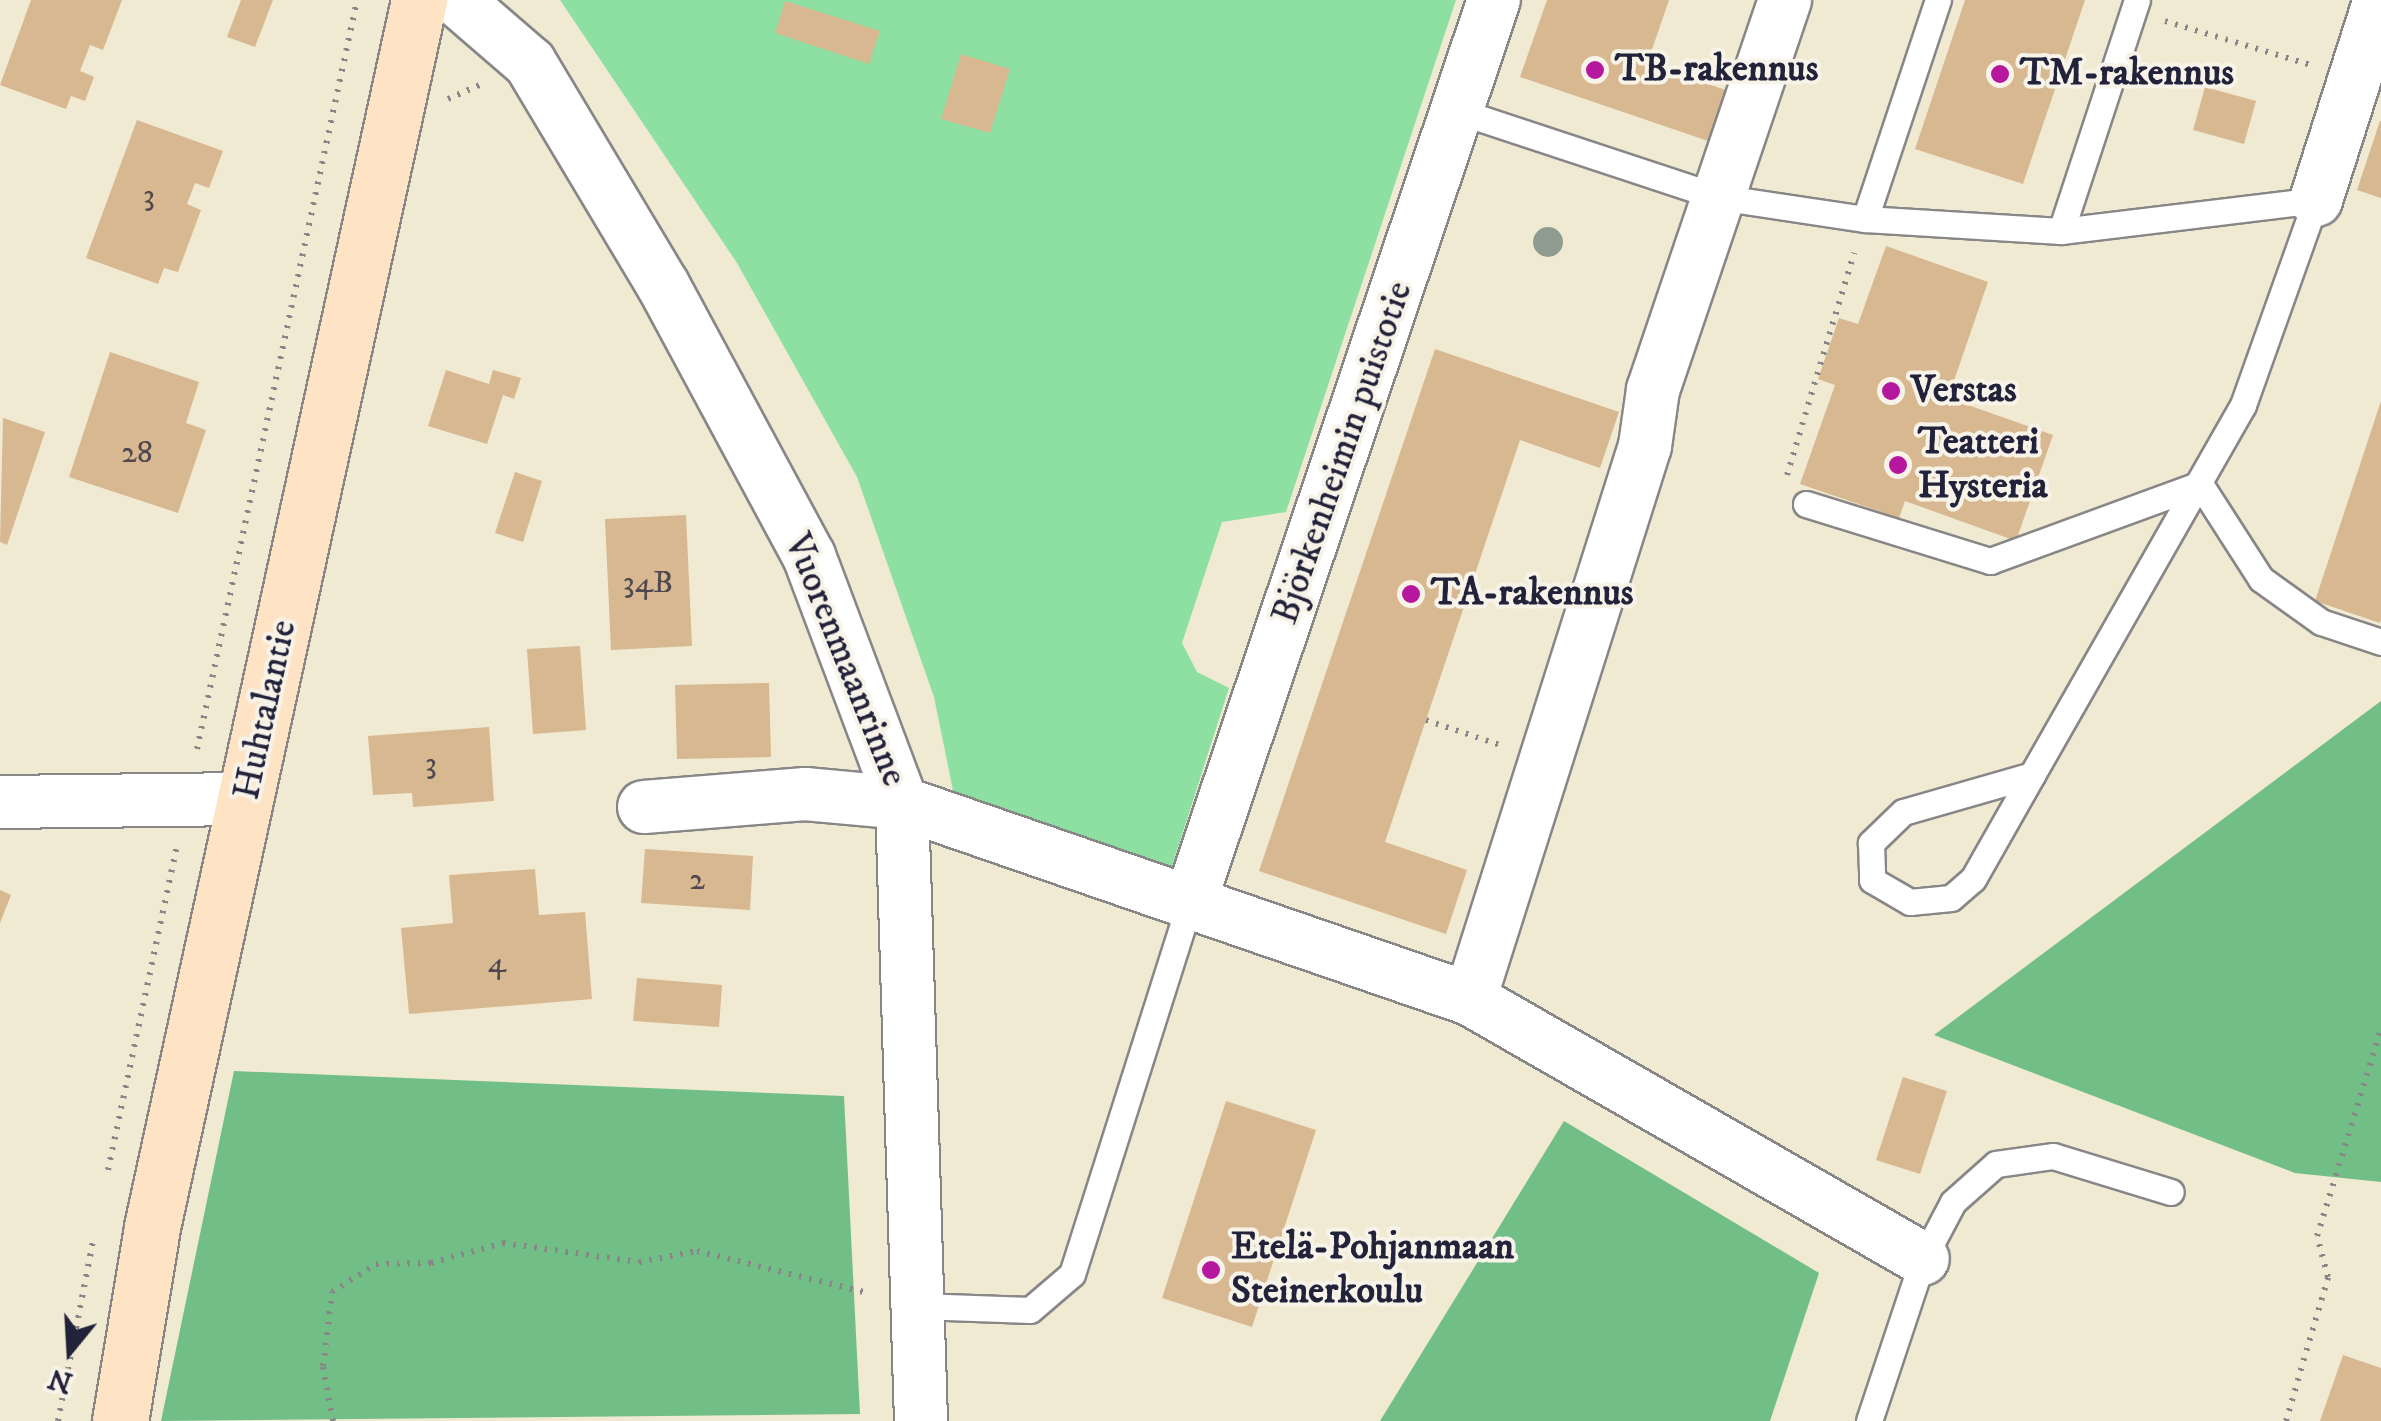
<!DOCTYPE html>
<meta charset="utf-8">
<style>
body{margin:0}
#map{position:relative;width:2381px;height:1421px;overflow:hidden;background:#f0ead3;font-family:"IM FELL DW Pica",serif}
div>[style]{position:absolute}
.green>*{inset:0;background:#8de0a1}
.forest>*{inset:0;background:#72be87}
.building>*{inset:0;background:#d7b890}
.path>*{height:6px;margin-top:-3px;transform-origin:0;background:repeating-linear-gradient(90deg,#898687 0 2.5px,transparent 0 10.5px)}
.roads{filter:drop-shadow(2px 0 #898687) drop-shadow(-2px 0 #898687) drop-shadow(0 2px #898687) drop-shadow(0 -2px #898687)}
.lane>*{height:25px;margin:-12.5px;padding:0 12.5px;transform-origin:12.5px;border-radius:12.5px;background:#fff}
.street>*{height:52px;margin:-26px;padding:0 26px;transform-origin:26px;border-radius:26px;background:#fff}
.secondary>*{height:55px;margin:-27.5px;padding:0 27.5px;transform-origin:27.5px;border-radius:27.5px;background:#fee4c5}
.trees>*{width:30px;height:30px;margin:-15px;border-radius:50%;background:#909b90}
.dots>*{width:28px;height:28px;translate:-50% -50%;box-sizing:border-box;border:5px solid #f7f3e8;border-radius:50%}
span{translate:-50% -50%;white-space:nowrap;text-align:center;line-height:1.15;-webkit-text-stroke:8px #f7f3e8;paint-order:stroke}
.number-label{font-size:32px;color:#4f4850}
.number-label span{-webkit-text-stroke-width:0}
.poi-label{font-size:38px;color:#22223b;font-weight:700}
.left{translate:0 -50%;text-align:left}
.street-label{font-size:38px;color:#22223b}
.north{position:absolute;left:20px;top:1301px;width:100px;height:100px;-webkit-text-stroke:8px #f7f3e8;paint-order:stroke;rotate:198deg;font-size:28px;font-weight:700;line-height:40px;text-align:center;color:#22223b}
.north::after{content:'';display:block;margin:auto;width:35px;height:45px;background:#22223b;clip-path:polygon(50% 0,100% 100%,50% 72%,0 100%)}
</style>
<div id="map">
<div class="green">
<i style="clip-path:polygon(560px 0,1456px 0,1286px 512px,1222px 522px,1182px 643px,1197px 672px,1229px 688px,1166px 885px,958px 815px,934px 697px,857px 477px,737px 263px)"></i>
</div>
<div class="forest">
<i style="clip-path:polygon(2381px 701px,2381px 1182px,2295px 1173px,1934px 1035px)"></i>
<i style="clip-path:polygon(234px 1071px,844px 1096px,860px 1414px,161px 1421px)"></i>
<i style="clip-path:polygon(1564px 1121px,1819px 1273px,1770px 1421px,1380px 1421px)"></i>
</div>
<div class="building">
<i style="clip-path:polygon(31px 0,122px 0,103px 50px,90px 45px,80px 71px,94px 77px,85px 101px,71px 96px,66px 109px,0 85px)"></i>
<i style="clip-path:polygon(241px 0,273px 0,255px 47px,227px 37px)"></i>
<i style="clip-path:polygon(1547px 0,1669px 0,1647px 64px,1729px 91px,1711px 142px,1520px 77px)"></i>
<i style="clip-path:polygon(1965px 0,2085px 0,2023px 184px,1915px 149px)"></i>
<i style="clip-path:polygon(785px 1px,880px 31px,869px 64px,775px 33px)"></i>
<i style="clip-path:polygon(961px 54px,1010px 69px,990px 133px,941px 119px)"></i>
<i style="clip-path:polygon(2205px 87px,2256px 101px,2244px 144px,2193px 130px)"></i>
<i style="clip-path:polygon(137px 120px,223px 151px,209px 188px,195px 183px,187px 204px,201px 210px,178px 272px,164px 268px,158px 284px,86px 258px)"></i>
<i style="clip-path:polygon(2380px 121px,2381px 121px,2381px 198px,2357px 190px)"></i>
<i style="clip-path:polygon(1886px 246px,1988px 282px,1948px 398px,2053px 435px,2016px 541px,1905px 501px,1899px 518px,1800px 484px,1835px 385px,1818px 379px,1839px 318px,1858px 324px)"></i>
<i style="clip-path:polygon(1435px 349px,1619px 412px,1600px 468px,1520px 440px,1385px 842px,1467px 870px,1446px 934px,1259px 871px)"></i>
<i style="clip-path:polygon(110px 352px,199px 382px,186px 423px,206px 430px,178px 513px,69px 477px)"></i>
<i style="clip-path:polygon(446px 370px,489px 384px,493px 370px,521px 378px,514px 399px,503px 395px,487px 444px,428px 426px)"></i>
<i style="clip-path:polygon(2381px 401px,2381px 619px,2380px 623px,2315px 601px)"></i>
<i style="clip-path:polygon(3px 418px,45px 432px,7px 545px,0 542px)"></i>
<i style="clip-path:polygon(515px 472px,542px 481px,523px 542px,495px 533px)"></i>
<i style="clip-path:polygon(686px 515px,692px 646px,611px 650px,605px 519px)"></i>
<i style="clip-path:polygon(580px 646px,586px 730px,533px 734px,527px 649px)"></i>
<i style="clip-path:polygon(769px 683px,771px 757px,677px 759px,675px 685px)"></i>
<i style="clip-path:polygon(489px 727px,494px 801px,413px 807px,412px 793px,373px 795px,368px 736px)"></i>
<i style="clip-path:polygon(645px 849px,753px 856px,750px 910px,641px 903px)"></i>
<i style="clip-path:polygon(535px 869px,539px 915px,585px 912px,592px 999px,409px 1014px,401px 928px,453px 923px,449px 875px)"></i>
<i style="clip-path:polygon(0 890px,11px 895px,0 923px)"></i>
<i style="clip-path:polygon(637px 978px,722px 985px,719px 1027px,633px 1021px)"></i>
<i style="clip-path:polygon(1903px 1077px,1947px 1091px,1920px 1174px,1876px 1160px)"></i>
<i style="clip-path:polygon(1226px 1101px,1316px 1130px,1252px 1327px,1162px 1298px)"></i>
<i style="clip-path:polygon(2343px 1355px,2381px 1368px,2381px 1421px,2320px 1421px)"></i>
</div>
<div class="path">
<i style="left:2165px;top:21px;width:152px;rotate:16.8deg"></i>
<i style="left:448px;top:99px;width:37px;rotate:-24deg"></i>
<i style="left:1787px;top:475px;width:232px;rotate:-73.2deg"></i>
<i style="left:1426px;top:720px;width:78px;rotate:18.7deg"></i>
<i style="left:197px;top:749px;width:766px;rotate:-77.94deg"></i>
<i style="left:108px;top:1170px;width:328px;rotate:-78deg"></i>
<i style="left:58px;top:1421px;width:183px;rotate:-79deg"></i>
<i style="left:333px;top:1421px;width:56px;rotate:-100.3deg"></i>
<i style="left:323px;top:1366px;width:75px;rotate:-83.1deg"></i>
<i style="left:332px;top:1292px;width:52px;rotate:-32.5deg"></i>
<i style="left:376px;top:1264px;width:55px;rotate:-1deg"></i>
<i style="left:431px;top:1263px;width:75px;rotate:-15.5deg"></i>
<i style="left:503px;top:1243px;width:137px;rotate:8deg"></i>
<i style="left:639px;top:1262px;width:59px;rotate:-10.7deg"></i>
<i style="left:697px;top:1251px;width:176px;rotate:13.8deg"></i>
<i style="left:2286px;top:1421px;width:150px;rotate:-73.7deg"></i>
<i style="left:2328px;top:1277px;width:42px;rotate:-105deg"></i>
<i style="left:2317px;top:1236px;width:217px;rotate:-72.8deg"></i>
</div>
<div class="roads">
<div class="lane">
<i style="left:1458px;top:111px;width:274px;rotate:18.3deg"></i>
<i style="left:1718px;top:197px;width:149px;rotate:8.5deg"></i>
<i style="left:1865px;top:219px;width:196px;rotate:3.5deg"></i>
<i style="left:2061px;top:231px;width:257px;rotate:-6.9deg"></i>
<i style="left:2316px;top:200px;width:218px;rotate:109.6deg"></i>
<i style="left:2243px;top:405px;width:426px;rotate:119.7deg"></i>
<i style="left:2032px;top:775px;width:134px;rotate:164deg"></i>
<i style="left:1903px;top:812px;width:45px;rotate:135.9deg"></i>
<i style="left:1871px;top:843px;width:37px;rotate:88deg"></i>
<i style="left:1872px;top:880px;width:44px;rotate:30.1deg"></i>
<i style="left:1910px;top:902px;width:41px;rotate:-5.6deg"></i>
<i style="left:1951px;top:898px;width:29px;rotate:-41deg"></i>
<i style="left:1973px;top:879px;width:120px;rotate:-60.4deg"></i>
<i style="left:1865px;top:219px;width:231px;rotate:-71.6deg"></i>
<i style="left:2061px;top:231px;width:243px;rotate:-71.8deg"></i>
<i style="left:2200px;top:484px;width:113px;rotate:57.3deg"></i>
<i style="left:2261px;top:579px;width:74px;rotate:35.6deg"></i>
<i style="left:2321px;top:622px;width:63px;rotate:18.4deg"></i>
<i style="left:1806px;top:504px;width:193px;rotate:17.2deg"></i>
<i style="left:1990px;top:561px;width:224px;rotate:-20.1deg"></i>
<i style="left:918px;top:1306px;width:112px;rotate:2deg"></i>
<i style="left:1030px;top:1310px;width:55px;rotate:-40.6deg"></i>
<i style="left:1072px;top:1274px;width:387px;rotate:-72.4deg"></i>
<i style="left:1869px;top:1421px;width:171px;rotate:-71.6deg"></i>
<i style="left:1923px;top:1259px;width:64px;rotate:-62.2deg"></i>
<i style="left:1953px;top:1202px;width:57px;rotate:-41.5deg"></i>
<i style="left:1996px;top:1164px;width:58px;rotate:-8deg"></i>
<i style="left:2053px;top:1156px;width:123px;rotate:17deg"></i>
</div>
<div class="street">
<i style="left:457px;top:0;width:96px;rotate:40.8deg"></i>
<i style="left:530px;top:63px;width:259px;rotate:59.1deg"></i>
<i style="left:663px;top:285px;width:308px;rotate:61.7deg"></i>
<i style="left:809px;top:556px;width:264px;rotate:69.4deg"></i>
<i style="left:902px;top:803px;width:618px;rotate:88.24deg"></i>
<i style="left:2316px;top:200px;width:210px;rotate:-72.3deg"></i>
<i style="left:0;top:802px;width:247px;rotate:-0.7deg"></i>
<i style="left:644px;top:807px;width:162px;rotate:-4.6deg"></i>
<i style="left:805px;top:794px;width:97px;rotate:5.3deg"></i>
<i style="left:902px;top:803px;width:601px;rotate:19.04deg"></i>
<i style="left:1470px;top:999px;width:522px;rotate:29.85deg"></i>
<i style="left:1189px;top:905px;width:955px;rotate:-71.38deg"></i>
<i style="left:1470px;top:999px;width:580px;rotate:-72.44deg"></i>
<i style="left:1645px;top:446px;width:57px;rotate:-81.9deg"></i>
<i style="left:1653px;top:390px;width:412px;rotate:-71.3deg"></i>
</div>
<div class="secondary">
<i style="left:120px;top:1421px;width:197px;rotate:-80.6deg"></i>
<i style="left:152px;top:1227px;width:1256px;rotate:-77.72deg"></i>
</div>
</div>
<div class="trees">
<i style="left:1548px;top:242px"></i>
</div>
<div class="dots">
<i style="left:1595px;top:70px;background:#b5179e"></i>
<i style="left:2000px;top:74px;background:#b5179e"></i>
<i style="left:1891px;top:391px;background:#b5179e"></i>
<i style="left:1898px;top:465px;background:#b5179e"></i>
<i style="left:1411px;top:594px;background:#b5179e"></i>
<i style="left:1211px;top:1270px;background:#b5179e"></i>
</div>
<div class="number-label">
<span style="left:149px;top:196px">3</span>
<span style="left:137px;top:453px">28</span>
<span style="left:648px;top:583px">34B</span>
<span style="left:431px;top:764px">3</span>
<span style="left:697px;top:880px">2</span>
<span style="left:497px;top:963px">4</span>
</div>
<div class="poi-label">
<span class="left" style="left:1615px;top:70px">TB-rakennus</span>
<span class="left" style="left:2020px;top:74px">TM-rakennus</span>
<span class="left" style="left:1911px;top:391px">Verstas</span>
<span class="left" style="left:1918px;top:465px">Teatteri<br>Hysteria</span>
<span class="left" style="left:1431px;top:594px">TA-rakennus</span>
<span class="left" style="left:1231px;top:1270px">Etelä-Pohjanmaan<br>Steinerkoulu</span>
</div>
<div class="street-label">
<span style="left:1343px;top:453px;rotate:-71deg">Björkenheimin puistotie</span>
<span style="left:845px;top:660px;rotate:68deg">Vuorenmaanrinne</span>
<span style="left:266px;top:710px;rotate:-78deg">Huhtalantie</span>
</div>
<div class="north">N</div>
</div>
